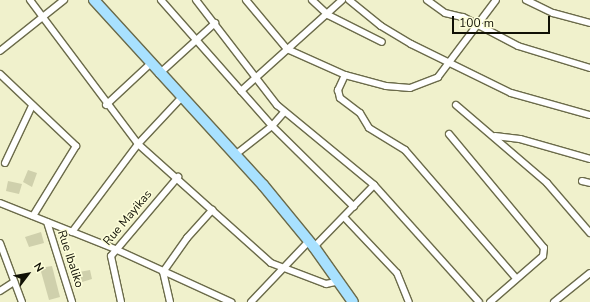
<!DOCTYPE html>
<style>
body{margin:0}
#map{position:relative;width:590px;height:302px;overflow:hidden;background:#f0f1cc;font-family:"Nunito Sans",sans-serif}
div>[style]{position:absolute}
.building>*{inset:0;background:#cfd0ac}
.roads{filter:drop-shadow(1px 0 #6b6b4a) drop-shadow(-1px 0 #6b6b4a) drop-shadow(0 1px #6b6b4a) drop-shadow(0 -1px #6b6b4a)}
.minor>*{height:6px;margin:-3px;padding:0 3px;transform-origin:3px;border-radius:3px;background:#fff}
.primary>*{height:10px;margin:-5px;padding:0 5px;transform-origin:5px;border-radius:5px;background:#a8e1ff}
span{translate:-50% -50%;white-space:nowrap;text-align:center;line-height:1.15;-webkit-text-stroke:3px #fdfed9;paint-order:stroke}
.street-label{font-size:12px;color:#101005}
.north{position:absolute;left:8px;top:254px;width:40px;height:40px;-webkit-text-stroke:3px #fdfed9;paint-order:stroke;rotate:58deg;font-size:11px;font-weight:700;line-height:16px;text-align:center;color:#101005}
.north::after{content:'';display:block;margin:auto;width:14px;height:18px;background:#101005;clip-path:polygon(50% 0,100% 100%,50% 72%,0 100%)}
.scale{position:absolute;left:452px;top:16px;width:98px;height:18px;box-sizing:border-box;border:2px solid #101005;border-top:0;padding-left:5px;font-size:12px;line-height:14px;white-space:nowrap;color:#101005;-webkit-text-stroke:3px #fdfed9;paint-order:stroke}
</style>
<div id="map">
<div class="building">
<i style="clip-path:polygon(28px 170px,37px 173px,32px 187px,23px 182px)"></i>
<i style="clip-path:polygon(8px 181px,22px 184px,19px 194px,6px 191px)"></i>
<i style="clip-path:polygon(41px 232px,44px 243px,29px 247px,25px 237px)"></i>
<i style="clip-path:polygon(52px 266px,60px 297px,49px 300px,40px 268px)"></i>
<i style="clip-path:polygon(90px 270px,92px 279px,82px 282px,79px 272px)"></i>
</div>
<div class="roads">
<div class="minor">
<i style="left:30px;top:0;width:180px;rotate:53.1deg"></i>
<i style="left:138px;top:144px;width:178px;rotate:41.8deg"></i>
<i style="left:271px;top:263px;width:59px;rotate:20.9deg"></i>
<i style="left:326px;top:284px;width:14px;rotate:-12deg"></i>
<i style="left:161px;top:0;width:168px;rotate:48.6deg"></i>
<i style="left:272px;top:126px;width:115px;rotate:44.6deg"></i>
<i style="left:196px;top:0;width:133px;rotate:52.4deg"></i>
<i style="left:277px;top:105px;width:126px;rotate:39.5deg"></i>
<i style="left:374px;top:185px;width:157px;rotate:48.1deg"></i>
<i style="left:246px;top:0;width:64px;rotate:50.1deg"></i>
<i style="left:287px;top:49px;width:64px;rotate:24.1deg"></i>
<i style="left:345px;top:75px;width:42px;rotate:15deg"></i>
<i style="left:386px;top:86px;width:24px;rotate:5deg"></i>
<i style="left:410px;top:88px;width:30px;rotate:-21deg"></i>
<i style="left:438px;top:77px;width:96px;rotate:-53deg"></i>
<i style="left:312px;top:0;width:22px;rotate:43deg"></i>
<i style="left:328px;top:15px;width:60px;rotate:26.6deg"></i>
<i style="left:349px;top:0;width:41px;rotate:39.1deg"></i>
<i style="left:381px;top:26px;width:35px;rotate:31deg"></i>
<i style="left:411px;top:44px;width:111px;rotate:26.1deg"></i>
<i style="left:511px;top:93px;width:82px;rotate:15.6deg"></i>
<i style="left:427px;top:0;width:22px;rotate:36deg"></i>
<i style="left:445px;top:13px;width:18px;rotate:13deg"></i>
<i style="left:463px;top:17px;width:62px;rotate:27.8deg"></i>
<i style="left:518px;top:46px;width:75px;rotate:17deg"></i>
<i style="left:526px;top:0;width:30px;rotate:26deg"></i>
<i style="left:553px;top:13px;width:38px;rotate:15deg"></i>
<i style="left:0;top:51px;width:82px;rotate:-38.6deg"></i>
<i style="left:0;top:74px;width:105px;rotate:43.5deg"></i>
<i style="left:76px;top:146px;width:82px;rotate:121.6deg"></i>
<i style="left:159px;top:74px;width:76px;rotate:-42.3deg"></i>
<i style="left:345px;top:75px;width:17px;rotate:115deg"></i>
<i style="left:338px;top:90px;width:8px;rotate:76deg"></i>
<i style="left:340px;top:98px;width:25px;rotate:37deg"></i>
<i style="left:360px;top:113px;width:17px;rotate:59deg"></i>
<i style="left:369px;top:128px;width:42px;rotate:31.4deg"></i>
<i style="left:405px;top:150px;width:169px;rotate:49.1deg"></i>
<i style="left:241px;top:91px;width:136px;rotate:-42deg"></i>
<i style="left:106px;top:105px;width:60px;rotate:-43deg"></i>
<i style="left:456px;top:105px;width:120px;rotate:40.6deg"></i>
<i style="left:547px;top:183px;width:66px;rotate:49.3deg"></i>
<i style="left:449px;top:134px;width:148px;rotate:50.2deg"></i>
<i style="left:544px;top:248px;width:8px;rotate:97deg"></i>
<i style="left:543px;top:256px;width:70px;rotate:139deg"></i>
<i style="left:495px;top:136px;width:25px;rotate:7deg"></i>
<i style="left:520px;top:139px;width:73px;rotate:15.9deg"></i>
<i style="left:235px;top:155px;width:47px;rotate:-38.1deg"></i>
<i style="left:272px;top:126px;width:18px;rotate:-49deg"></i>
<i style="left:5px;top:163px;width:63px;rotate:-64.7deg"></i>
<i style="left:582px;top:181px;width:8px;rotate:14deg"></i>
<i style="left:0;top:203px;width:124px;rotate:21.8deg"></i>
<i style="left:115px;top:249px;width:128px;rotate:24.6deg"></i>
<i style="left:344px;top:217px;width:77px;rotate:46.6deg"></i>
<i style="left:397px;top:273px;width:31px;rotate:68deg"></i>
<i style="left:47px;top:222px;width:84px;rotate:72.6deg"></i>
<i style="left:72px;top:232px;width:110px;rotate:-53.1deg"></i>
<i style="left:138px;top:144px;width:64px;rotate:-46.9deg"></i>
<i style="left:0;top:243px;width:63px;rotate:69.6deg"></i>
<i style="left:314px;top:247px;width:86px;rotate:-45.9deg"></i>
<i style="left:0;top:291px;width:17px;rotate:-33deg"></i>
<i style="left:121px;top:302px;width:47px;rotate:-102.3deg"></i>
<i style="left:111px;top:256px;width:104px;rotate:-49.7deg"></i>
<i style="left:170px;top:302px;width:31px;rotate:-103deg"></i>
<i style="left:163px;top:272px;width:42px;rotate:-54.8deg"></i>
<i style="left:187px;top:238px;width:38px;rotate:-48deg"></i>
<i style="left:251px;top:302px;width:84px;rotate:-46.4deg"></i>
<i style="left:554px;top:302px;width:46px;rotate:-38.9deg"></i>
</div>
<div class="primary">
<i style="left:94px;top:0;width:251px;rotate:47.6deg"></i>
<i style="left:263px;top:185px;width:80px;rotate:50.6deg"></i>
<i style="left:314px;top:247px;width:67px;rotate:54.7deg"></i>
</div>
</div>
<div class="street-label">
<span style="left:128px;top:218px;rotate:-50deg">Rue Mayikas</span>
<span style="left:70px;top:259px;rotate:72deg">Rue Ibaliko</span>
</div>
<div class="north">N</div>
<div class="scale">100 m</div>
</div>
